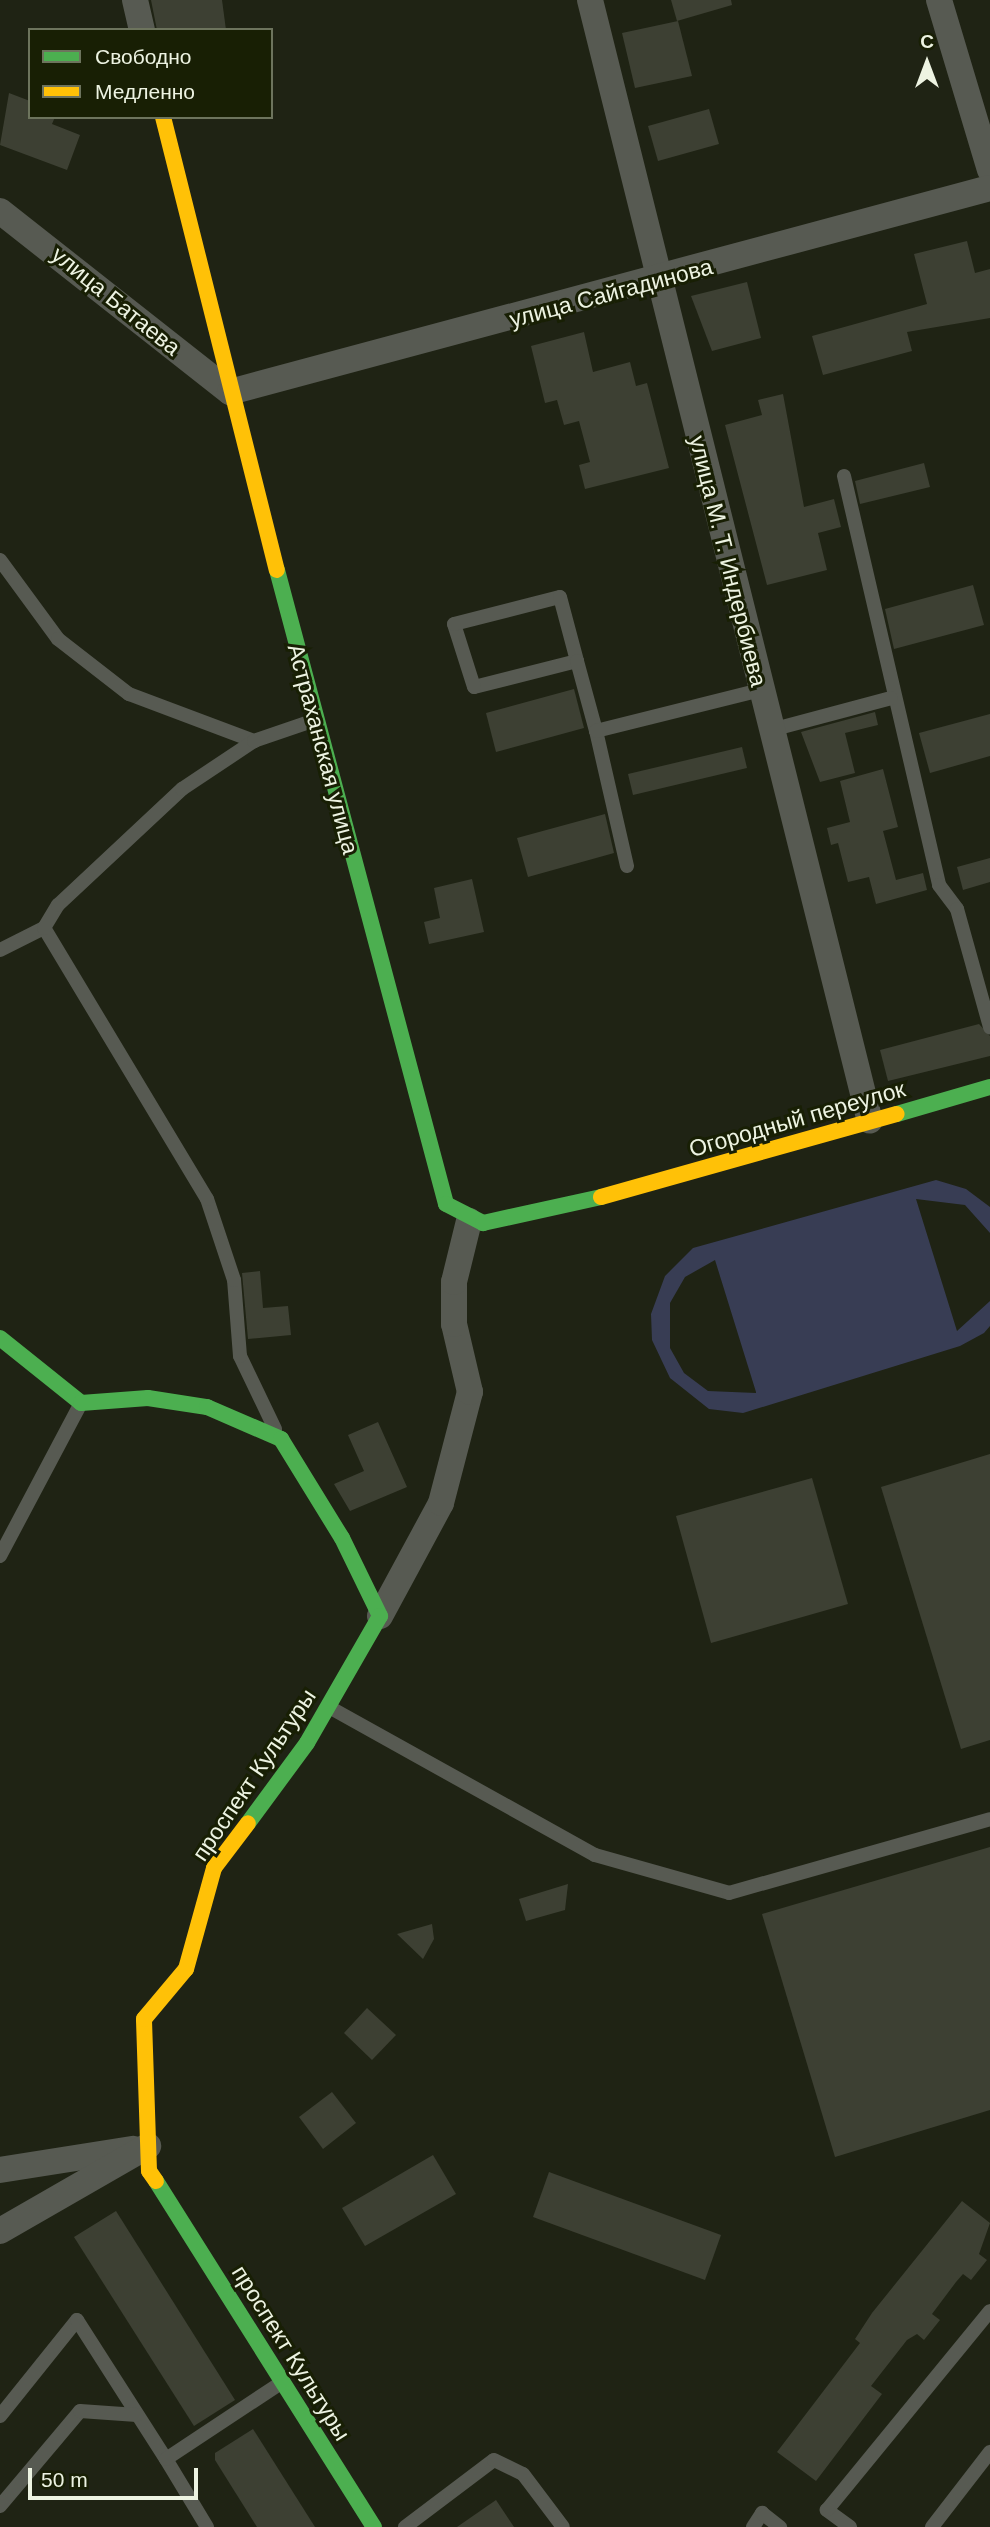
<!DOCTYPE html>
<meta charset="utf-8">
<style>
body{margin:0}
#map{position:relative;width:990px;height:2527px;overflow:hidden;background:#1f2314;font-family:Helvetica,sans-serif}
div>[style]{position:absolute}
.green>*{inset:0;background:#383d54}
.building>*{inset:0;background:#3d4033}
.lane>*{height:14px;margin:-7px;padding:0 7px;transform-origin:7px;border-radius:7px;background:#575a52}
.street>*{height:26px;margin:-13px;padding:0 13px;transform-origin:13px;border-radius:13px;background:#575a52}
.fast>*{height:16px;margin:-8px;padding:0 8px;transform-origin:8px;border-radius:8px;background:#4caf50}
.slow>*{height:16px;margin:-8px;padding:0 8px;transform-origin:8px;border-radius:8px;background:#ffc107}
span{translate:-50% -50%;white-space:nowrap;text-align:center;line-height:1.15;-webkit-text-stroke:6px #181f04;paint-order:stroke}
.street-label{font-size:23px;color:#edf3e2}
.legend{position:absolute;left:28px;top:28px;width:245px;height:91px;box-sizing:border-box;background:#181f04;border:2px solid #6d745d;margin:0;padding:9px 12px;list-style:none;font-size:21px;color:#edf3e2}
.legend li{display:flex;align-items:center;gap:14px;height:35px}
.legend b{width:35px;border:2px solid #6d745d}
.north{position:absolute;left:892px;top:28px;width:70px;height:70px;-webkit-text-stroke:5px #181f04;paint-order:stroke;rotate:0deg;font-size:19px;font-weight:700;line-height:28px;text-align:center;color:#edf3e2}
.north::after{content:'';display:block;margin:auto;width:24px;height:32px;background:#edf3e2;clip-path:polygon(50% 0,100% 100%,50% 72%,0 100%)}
.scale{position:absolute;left:28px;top:2468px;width:170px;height:32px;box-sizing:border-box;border:4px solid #edf3e2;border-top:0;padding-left:9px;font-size:21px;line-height:24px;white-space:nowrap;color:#edf3e2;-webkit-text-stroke:5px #181f04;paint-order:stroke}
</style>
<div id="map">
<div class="green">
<i style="clip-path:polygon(evenodd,936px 1180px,966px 1189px,990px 1207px,990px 1233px,965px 1205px,916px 1199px,957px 1331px,990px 1301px,990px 1326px,984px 1333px,960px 1346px,743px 1413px,709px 1409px,670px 1378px,652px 1340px,651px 1314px,665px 1276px,693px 1248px,936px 1180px,715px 1260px,756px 1392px,756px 1393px,708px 1391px,684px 1373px,670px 1348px,670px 1303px,685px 1277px,715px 1260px)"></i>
</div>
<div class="building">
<i style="clip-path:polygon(151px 0,222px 0,226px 30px,157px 30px)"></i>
<i style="clip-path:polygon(671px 0,731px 0,732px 5px,677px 21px)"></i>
<i style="clip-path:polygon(678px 21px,692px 76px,635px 88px,622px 33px)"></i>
<i style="clip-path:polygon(9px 93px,30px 101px,30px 117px,55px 117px,52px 124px,80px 135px,67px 170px,0 145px)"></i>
<i style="clip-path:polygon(709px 109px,719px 144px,658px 161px,648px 126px)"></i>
<i style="clip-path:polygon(967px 241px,975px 273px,990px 269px,990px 318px,907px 332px,912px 351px,823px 375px,812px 336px,927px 304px,914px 254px)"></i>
<i style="clip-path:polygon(747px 282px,761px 338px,712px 351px,691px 296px)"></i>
<i style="clip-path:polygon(584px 332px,593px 372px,630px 362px,636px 386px,647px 383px,669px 468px,585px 489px,579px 465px,590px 462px,579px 421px,564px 425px,557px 400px,545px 403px,531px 346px)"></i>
<i style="clip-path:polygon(783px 394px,804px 507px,834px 499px,841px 527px,818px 533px,827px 570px,767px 585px,725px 425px,762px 415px,758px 400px)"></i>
<i style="clip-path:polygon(924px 463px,930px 487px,860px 504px,855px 481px)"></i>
<i style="clip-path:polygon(973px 585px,984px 625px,894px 649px,885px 609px)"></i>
<i style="clip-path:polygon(574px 689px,584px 728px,496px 752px,486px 713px)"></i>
<i style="clip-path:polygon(875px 712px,878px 725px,845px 733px,855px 773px,820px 782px,801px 732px)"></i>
<i style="clip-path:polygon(990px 714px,990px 756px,930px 773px,919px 733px)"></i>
<i style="clip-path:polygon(742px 747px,747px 768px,633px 795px,628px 774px)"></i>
<i style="clip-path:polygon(883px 769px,898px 827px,883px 831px,896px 880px,923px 873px,927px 890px,876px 904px,869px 877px,848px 882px,838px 843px,831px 845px,827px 828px,850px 822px,840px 781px)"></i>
<i style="clip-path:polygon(605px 814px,614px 853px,528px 877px,517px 838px)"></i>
<i style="clip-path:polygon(990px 858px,990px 882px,963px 890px,957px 867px)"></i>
<i style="clip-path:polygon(472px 879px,484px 932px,429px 944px,424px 922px,440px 918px,434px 888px)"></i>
<i style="clip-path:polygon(979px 1024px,990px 1036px,990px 1056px,888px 1081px,880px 1050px)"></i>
<i style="clip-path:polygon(260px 1271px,263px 1308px,288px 1306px,291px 1335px,248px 1339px,242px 1273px)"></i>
<i style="clip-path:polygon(378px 1422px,407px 1487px,350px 1511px,334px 1484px,364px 1471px,348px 1435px)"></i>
<i style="clip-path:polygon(990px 1454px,990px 1740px,961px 1749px,881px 1487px)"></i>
<i style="clip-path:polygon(812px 1478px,848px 1604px,711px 1643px,676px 1516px)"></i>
<i style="clip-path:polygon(990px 1847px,990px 2110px,835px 2157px,762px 1914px)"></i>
<i style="clip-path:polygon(568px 1884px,565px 1910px,526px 1921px,519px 1899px)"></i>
<i style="clip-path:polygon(432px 1924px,434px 1939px,423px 1959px,397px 1934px)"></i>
<i style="clip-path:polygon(367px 2008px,396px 2035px,372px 2060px,344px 2033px)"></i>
<i style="clip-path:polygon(332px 2092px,356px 2123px,323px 2149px,299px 2117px)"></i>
<i style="clip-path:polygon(433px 2155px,456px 2194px,365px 2246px,342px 2208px)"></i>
<i style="clip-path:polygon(549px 2172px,721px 2235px,705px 2280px,533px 2217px)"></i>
<i style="clip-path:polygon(962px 2201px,990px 2223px,979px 2254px,987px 2260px,971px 2280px,963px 2274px,956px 2282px,932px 2314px,940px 2320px,924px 2340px,917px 2334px,907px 2340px,871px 2386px,882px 2394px,816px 2481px,777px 2452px,860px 2343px,855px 2339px,872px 2313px)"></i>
<i style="clip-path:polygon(116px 2211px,235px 2400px,194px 2426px,74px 2237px)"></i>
<i style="clip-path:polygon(253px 2429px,315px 2527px,257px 2527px,215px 2460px,215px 2453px)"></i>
<i style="clip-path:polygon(496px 2500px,514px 2527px,457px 2527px)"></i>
</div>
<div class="lane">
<i style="left:844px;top:476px;width:420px;rotate:76.9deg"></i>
<i style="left:939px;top:885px;width:30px;rotate:53deg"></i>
<i style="left:957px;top:909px;width:123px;rotate:74.4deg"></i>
<i style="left:0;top:560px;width:98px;rotate:53.7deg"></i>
<i style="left:58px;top:639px;width:90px;rotate:37.8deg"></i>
<i style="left:129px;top:694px;width:134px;rotate:20.6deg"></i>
<i style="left:577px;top:661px;width:106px;rotate:165.8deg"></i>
<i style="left:474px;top:687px;width:66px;rotate:-107.6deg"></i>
<i style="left:454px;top:624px;width:109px;rotate:-14.3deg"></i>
<i style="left:560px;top:597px;width:66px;rotate:75.1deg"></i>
<i style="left:577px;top:661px;width:73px;rotate:74.8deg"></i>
<i style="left:771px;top:730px;width:124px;rotate:-14.9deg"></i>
<i style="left:627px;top:866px;width:139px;rotate:-102.9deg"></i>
<i style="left:596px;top:731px;width:169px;rotate:-14deg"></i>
<i style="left:0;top:950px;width:49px;rotate:-26.6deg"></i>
<i style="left:275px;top:1429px;width:81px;rotate:-115.6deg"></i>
<i style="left:240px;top:1356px;width:76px;rotate:-94.5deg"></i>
<i style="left:234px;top:1280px;width:85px;rotate:-108.4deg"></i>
<i style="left:207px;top:1199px;width:316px;rotate:-121deg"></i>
<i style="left:44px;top:928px;width:27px;rotate:-59deg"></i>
<i style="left:58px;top:905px;width:170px;rotate:-43.1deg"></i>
<i style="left:182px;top:789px;width:87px;rotate:-33.7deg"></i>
<i style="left:254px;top:741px;width:65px;rotate:-19deg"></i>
<i style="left:0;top:1556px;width:173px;rotate:-62.1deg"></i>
<i style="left:329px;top:1707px;width:304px;rotate:29.1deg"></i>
<i style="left:595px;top:1855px;width:139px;rotate:15.8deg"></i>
<i style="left:729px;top:1893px;width:271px;rotate:-15.8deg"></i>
<i style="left:0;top:2416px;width:123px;rotate:-51.3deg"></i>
<i style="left:77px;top:2320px;width:165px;rotate:57.4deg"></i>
<i style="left:0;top:2506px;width:124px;rotate:-49.9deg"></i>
<i style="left:80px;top:2411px;width:57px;rotate:4deg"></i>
<i style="left:207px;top:2527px;width:79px;rotate:-121.1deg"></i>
<i style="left:166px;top:2459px;width:138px;rotate:-33.5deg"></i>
<i style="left:405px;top:2527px;width:111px;rotate:-37deg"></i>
<i style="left:494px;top:2460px;width:32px;rotate:26deg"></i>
<i style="left:523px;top:2474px;width:66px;rotate:53deg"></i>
<i style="left:753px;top:2527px;width:17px;rotate:-57deg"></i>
<i style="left:762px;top:2513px;width:23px;rotate:38deg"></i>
<i style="left:850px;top:2527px;width:29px;rotate:-144deg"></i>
<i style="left:827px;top:2510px;width:257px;rotate:-50.7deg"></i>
<i style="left:932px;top:2527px;width:95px;rotate:-52.3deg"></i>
</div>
<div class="street">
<i style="left:135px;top:0;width:31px;rotate:77deg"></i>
<i style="left:590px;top:0;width:1155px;rotate:75.98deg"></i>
<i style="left:939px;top:0;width:177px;rotate:73.3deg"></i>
<i style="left:0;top:211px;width:293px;rotate:38.2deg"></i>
<i style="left:230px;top:392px;width:787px;rotate:-15.03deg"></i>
<i style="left:380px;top:1616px;width:128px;rotate:-61.6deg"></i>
<i style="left:441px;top:1503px;width:115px;rotate:-75.4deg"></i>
<i style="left:470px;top:1392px;width:70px;rotate:-103.2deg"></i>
<i style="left:454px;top:1324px;width:42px;rotate:-90deg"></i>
<i style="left:454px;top:1282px;width:63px;rotate:-76.2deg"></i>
<i style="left:0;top:2170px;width:135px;rotate:-9deg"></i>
<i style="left:0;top:2231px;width:171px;rotate:-29.9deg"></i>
</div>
<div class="fast">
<i style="left:277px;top:570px;width:656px;rotate:75.07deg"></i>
<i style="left:446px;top:1204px;width:42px;rotate:27.2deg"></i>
<i style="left:483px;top:1223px;width:121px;rotate:-12.4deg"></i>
<i style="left:897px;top:1114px;width:97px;rotate:-16.2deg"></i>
<i style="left:0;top:1338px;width:104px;rotate:38.7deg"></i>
<i style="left:81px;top:1403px;width:67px;rotate:-4.3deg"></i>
<i style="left:148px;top:1398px;width:60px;rotate:8.7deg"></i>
<i style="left:207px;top:1407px;width:81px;rotate:23.4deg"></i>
<i style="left:281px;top:1439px;width:116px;rotate:58.4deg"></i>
<i style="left:342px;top:1538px;width:87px;rotate:64deg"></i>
<i style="left:380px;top:1616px;width:146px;rotate:119.9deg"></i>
<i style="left:307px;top:1743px;width:99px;rotate:126.4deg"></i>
<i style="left:156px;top:2181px;width:409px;rotate:57.8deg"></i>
</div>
<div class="slow">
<i style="left:163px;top:117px;width:467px;rotate:75.9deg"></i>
<i style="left:601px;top:1197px;width:307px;rotate:-15.7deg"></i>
<i style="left:156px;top:2181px;width:12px;rotate:-125deg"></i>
<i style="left:149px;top:2171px;width:152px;rotate:-91.9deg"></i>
<i style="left:144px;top:2019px;width:65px;rotate:-50deg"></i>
<i style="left:186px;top:1969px;width:105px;rotate:-74.5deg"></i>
<i style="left:214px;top:1868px;width:56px;rotate:-52.9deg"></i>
</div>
<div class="street-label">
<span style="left:611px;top:293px;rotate:-15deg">улица Сайгадинова</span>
<span style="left:116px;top:301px;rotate:39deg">улица Батаева</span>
<span style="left:728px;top:561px;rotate:76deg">улица М. Т. Индербиева</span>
<span style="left:323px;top:749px;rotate:75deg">Астраханская улица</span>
<span style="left:797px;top:1119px;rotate:-16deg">Огородный переулок</span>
<span style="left:254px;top:1775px;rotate:-56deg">проспект Культуры</span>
<span style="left:291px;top:2353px;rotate:58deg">проспект Культуры</span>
</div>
<ul class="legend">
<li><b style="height:9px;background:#4caf50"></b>Свободно</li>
<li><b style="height:9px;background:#ffc107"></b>Медленно</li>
</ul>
<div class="north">С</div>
<div class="scale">50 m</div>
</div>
